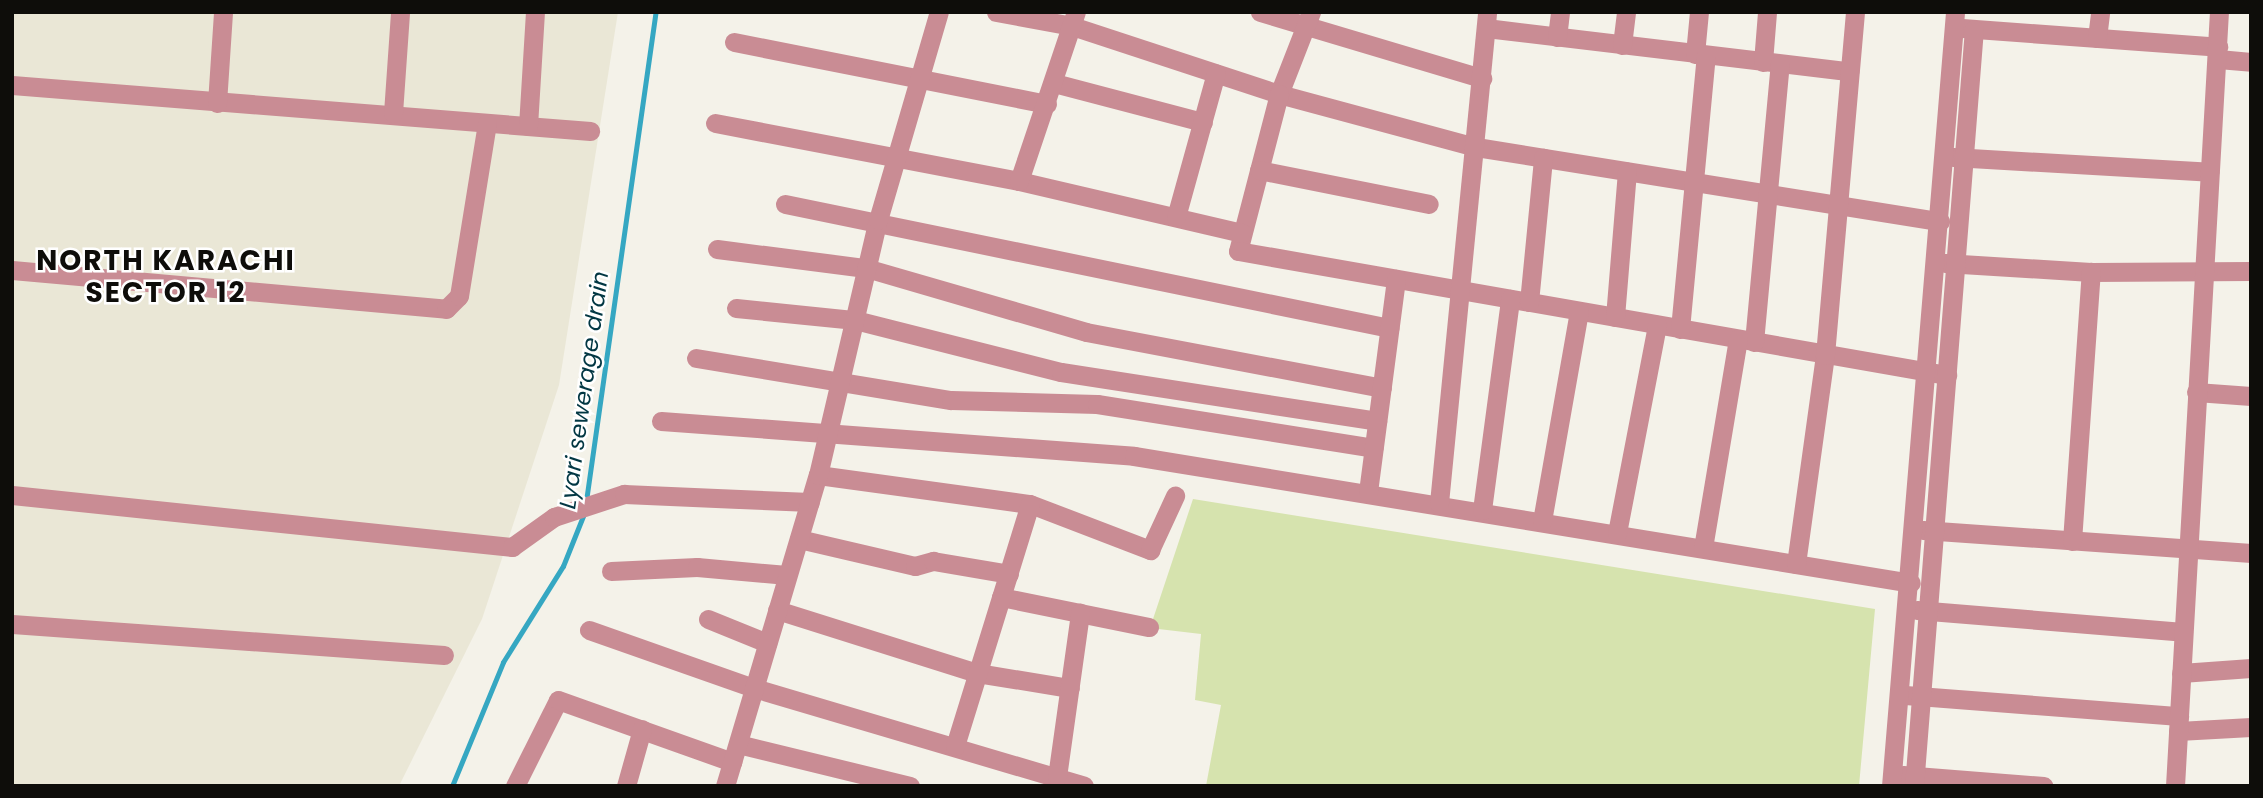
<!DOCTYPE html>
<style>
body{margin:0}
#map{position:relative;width:2263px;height:798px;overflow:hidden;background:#f4f2e9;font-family:Poppins,sans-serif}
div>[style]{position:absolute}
.built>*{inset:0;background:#eae7d6}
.green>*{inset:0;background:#d6e3ae}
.stream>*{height:5px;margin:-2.5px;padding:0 2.5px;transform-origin:2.5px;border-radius:2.5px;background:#35a7c2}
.minor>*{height:19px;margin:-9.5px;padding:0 9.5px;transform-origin:9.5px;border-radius:9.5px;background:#c98c94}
span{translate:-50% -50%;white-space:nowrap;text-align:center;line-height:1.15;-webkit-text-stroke:5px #fff;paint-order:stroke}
.water-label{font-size:23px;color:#023743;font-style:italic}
.district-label{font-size:28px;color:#0e0d0a;font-weight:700;letter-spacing:2px}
.frame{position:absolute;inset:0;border:14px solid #0e0d0a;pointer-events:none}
</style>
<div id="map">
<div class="built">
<i style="clip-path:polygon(12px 12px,618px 12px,559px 385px,482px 619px,399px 786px,12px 786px)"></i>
</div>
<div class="green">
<i style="clip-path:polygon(1193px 499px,1875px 609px,1859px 786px,1206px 786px,1221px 705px,1195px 700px,1201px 634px,1150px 628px)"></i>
</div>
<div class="stream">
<i style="left:586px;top:501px;width:494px;rotate:-81.9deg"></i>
<i style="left:452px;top:786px;width:134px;rotate:-67.6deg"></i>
<i style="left:503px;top:662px;width:113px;rotate:-58deg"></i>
<i style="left:563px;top:566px;width:59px;rotate:-68.2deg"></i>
</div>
<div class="minor">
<i style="left:996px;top:12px;width:77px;rotate:10.4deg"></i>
<i style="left:1072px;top:26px;width:218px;rotate:18.2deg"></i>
<i style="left:1279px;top:94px;width:204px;rotate:15.1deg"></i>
<i style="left:1476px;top:147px;width:470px;rotate:9.1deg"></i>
<i style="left:1260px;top:12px;width:232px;rotate:16.6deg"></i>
<i style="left:1311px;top:12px;width:88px;rotate:111.3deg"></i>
<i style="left:1279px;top:94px;width:162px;rotate:104.6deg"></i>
<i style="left:1238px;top:251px;width:720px;rotate:9.92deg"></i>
<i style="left:1486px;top:28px;width:366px;rotate:6.8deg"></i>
<i style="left:1962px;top:28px;width:257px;rotate:4.2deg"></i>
<i style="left:1557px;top:37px;width:25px;rotate:-83deg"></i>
<i style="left:2097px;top:38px;width:26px;rotate:-83deg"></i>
<i style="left:734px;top:42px;width:319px;rotate:11.2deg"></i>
<i style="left:1622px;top:45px;width:33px;rotate:-83deg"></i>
<i style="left:1695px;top:54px;width:42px;rotate:-84.6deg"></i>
<i style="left:2218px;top:59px;width:33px;rotate:5deg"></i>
<i style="left:1763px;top:62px;width:50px;rotate:-85.4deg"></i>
<i style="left:1054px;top:83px;width:154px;rotate:14.7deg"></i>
<i style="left:12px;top:85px;width:580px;rotate:4.55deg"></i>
<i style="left:217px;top:103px;width:91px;rotate:-86.2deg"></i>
<i style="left:393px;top:113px;width:101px;rotate:-86deg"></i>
<i style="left:715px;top:123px;width:309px;rotate:10.8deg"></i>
<i style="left:1019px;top:181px;width:229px;rotate:13.1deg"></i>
<i style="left:528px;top:126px;width:114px;rotate:-86.5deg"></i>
<i style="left:1953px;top:157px;width:257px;rotate:3.3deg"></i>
<i style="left:1259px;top:170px;width:173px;rotate:11.3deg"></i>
<i style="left:1019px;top:181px;width:178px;rotate:-71.4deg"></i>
<i style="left:785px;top:204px;width:617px;rotate:11.6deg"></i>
<i style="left:1176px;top:217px;width:149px;rotate:-74.5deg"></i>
<i style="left:717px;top:249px;width:150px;rotate:7.3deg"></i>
<i style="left:866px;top:268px;width:229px;rotate:16.2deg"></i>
<i style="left:1086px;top:332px;width:301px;rotate:10.7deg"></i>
<i style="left:1945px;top:263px;width:146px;rotate:3.5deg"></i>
<i style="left:2091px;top:272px;width:160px;rotate:-0.4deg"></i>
<i style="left:12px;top:270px;width:436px;rotate:5.1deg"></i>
<i style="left:446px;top:309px;width:18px;rotate:-45deg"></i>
<i style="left:459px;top:296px;width:175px;rotate:-80.8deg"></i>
<i style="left:1529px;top:302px;width:145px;rotate:-84.4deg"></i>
<i style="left:736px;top:308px;width:120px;rotate:5.8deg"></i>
<i style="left:855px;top:320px;width:212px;rotate:14.2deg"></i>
<i style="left:1061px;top:372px;width:320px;rotate:8.8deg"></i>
<i style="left:1615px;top:317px;width:146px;rotate:-85.3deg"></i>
<i style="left:1680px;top:329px;width:275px;rotate:-84.6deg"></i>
<i style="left:1754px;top:342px;width:279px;rotate:-84.7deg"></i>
<i style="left:696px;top:358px;width:258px;rotate:9.4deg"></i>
<i style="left:951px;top:400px;width:146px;rotate:1.6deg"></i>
<i style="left:1097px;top:404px;width:280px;rotate:9deg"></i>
<i style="left:2196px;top:392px;width:55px;rotate:4.2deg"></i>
<i style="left:661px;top:421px;width:474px;rotate:4.2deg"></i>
<i style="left:1134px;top:456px;width:787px;rotate:9.28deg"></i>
<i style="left:818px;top:475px;width:214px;rotate:7.8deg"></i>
<i style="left:1030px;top:504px;width:129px;rotate:21deg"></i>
<i style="left:1150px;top:550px;width:60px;rotate:-65.2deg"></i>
<i style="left:1368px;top:492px;width:215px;rotate:-82.5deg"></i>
<i style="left:12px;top:495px;width:503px;rotate:5.94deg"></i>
<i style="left:512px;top:547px;width:52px;rotate:-35.5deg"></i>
<i style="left:554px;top:517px;width:74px;rotate:-18.2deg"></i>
<i style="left:624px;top:494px;width:186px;rotate:2.5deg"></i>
<i style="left:1439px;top:503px;width:493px;rotate:-84.4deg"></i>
<i style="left:1482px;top:510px;width:213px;rotate:-82.4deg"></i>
<i style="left:1542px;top:521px;width:213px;rotate:-80deg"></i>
<i style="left:1923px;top:530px;width:329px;rotate:4deg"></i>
<i style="left:1617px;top:533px;width:212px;rotate:-79.1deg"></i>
<i style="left:799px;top:539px;width:119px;rotate:13.1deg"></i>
<i style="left:915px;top:566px;width:19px;rotate:-16deg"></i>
<i style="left:933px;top:561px;width:77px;rotate:9.7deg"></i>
<i style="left:2072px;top:541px;width:270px;rotate:-86deg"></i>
<i style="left:1703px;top:548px;width:212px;rotate:-80.5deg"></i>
<i style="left:1796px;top:564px;width:211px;rotate:-82.1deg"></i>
<i style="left:1825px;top:355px;width:344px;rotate:-85deg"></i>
<i style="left:611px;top:571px;width:86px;rotate:-2.7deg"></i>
<i style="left:697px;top:567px;width:90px;rotate:5.1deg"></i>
<i style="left:1001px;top:597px;width:151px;rotate:11.5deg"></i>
<i style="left:777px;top:610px;width:210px;rotate:17.5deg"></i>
<i style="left:977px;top:673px;width:94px;rotate:9.2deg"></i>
<i style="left:1917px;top:610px;width:267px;rotate:4.7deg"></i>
<i style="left:708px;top:619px;width:64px;rotate:22.1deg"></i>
<i style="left:12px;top:624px;width:433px;rotate:4.1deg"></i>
<i style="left:589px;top:630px;width:175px;rotate:19.4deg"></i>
<i style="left:754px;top:688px;width:344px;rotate:16.5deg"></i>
<i style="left:2181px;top:673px;width:70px;rotate:-4.1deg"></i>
<i style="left:1905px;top:695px;width:275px;rotate:4.4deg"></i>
<i style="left:2178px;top:731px;width:73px;rotate:-3.1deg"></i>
<i style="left:738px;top:744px;width:177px;rotate:13.7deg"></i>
<i style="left:955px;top:746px;width:253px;rotate:-72.8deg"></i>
<i style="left:1903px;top:775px;width:141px;rotate:4.5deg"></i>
<i style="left:1057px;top:777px;width:166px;rotate:-82deg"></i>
<i style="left:515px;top:786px;width:96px;rotate:-63.4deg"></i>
<i style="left:558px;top:700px;width:185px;rotate:19.6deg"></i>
<i style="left:626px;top:786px;width:59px;rotate:-74.3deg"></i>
<i style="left:725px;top:786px;width:325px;rotate:-73.4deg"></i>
<i style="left:818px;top:475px;width:262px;rotate:-76.8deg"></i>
<i style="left:878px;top:220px;width:217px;rotate:-73.7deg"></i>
<i style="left:1891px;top:786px;width:777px;rotate:-85.27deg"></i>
<i style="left:1914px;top:786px;width:759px;rotate:-85.47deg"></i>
<i style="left:2175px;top:786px;width:775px;rotate:-86.75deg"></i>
</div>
<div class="water-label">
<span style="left:584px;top:390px;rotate:-82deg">Lyari sewerage drain</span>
</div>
<div class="district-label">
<span style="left:166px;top:277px">NORTH KARACHI<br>SECTOR 12</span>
</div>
<div class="frame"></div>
</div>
